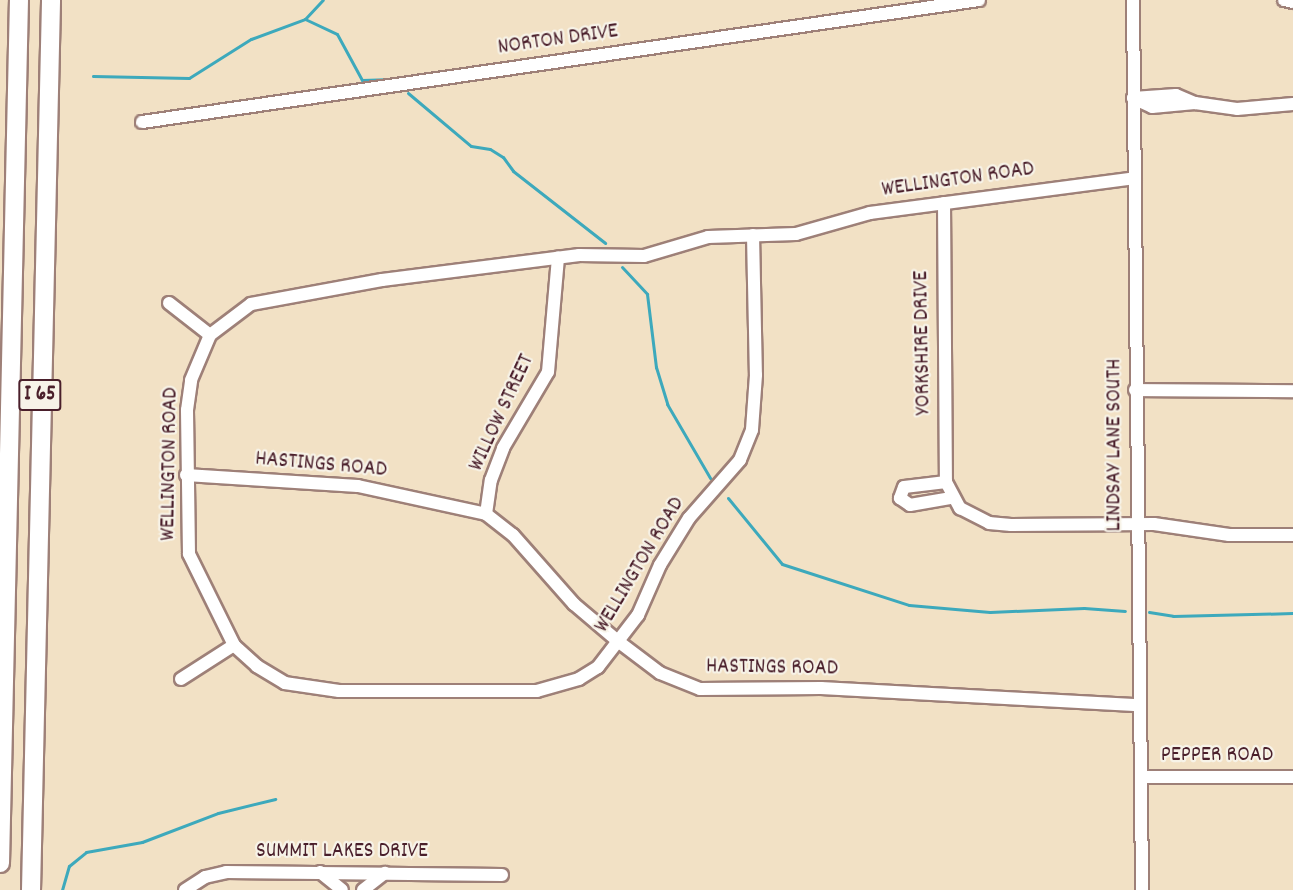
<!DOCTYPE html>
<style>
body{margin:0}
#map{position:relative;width:1293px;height:890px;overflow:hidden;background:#f2e1c5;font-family:Dekko,sans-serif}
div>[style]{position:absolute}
.stream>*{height:3px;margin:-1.5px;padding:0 1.5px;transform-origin:1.5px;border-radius:1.5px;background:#3da9bc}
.roads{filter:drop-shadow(2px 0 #9e8078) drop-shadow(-2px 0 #9e8078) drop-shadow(0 2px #9e8078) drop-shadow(0 -2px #9e8078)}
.minor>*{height:12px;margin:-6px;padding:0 6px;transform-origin:6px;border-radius:6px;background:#fff}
.highway>*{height:18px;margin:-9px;padding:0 9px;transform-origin:9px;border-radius:9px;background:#fff}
span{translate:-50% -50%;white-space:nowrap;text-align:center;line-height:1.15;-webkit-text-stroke:4.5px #f7f3e8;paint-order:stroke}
.shield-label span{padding:2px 4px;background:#f7f3e8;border:2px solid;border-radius:4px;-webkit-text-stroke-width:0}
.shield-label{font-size:21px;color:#4a1f2b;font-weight:700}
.street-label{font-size:22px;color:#4a1f2b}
</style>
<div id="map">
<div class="stream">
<i style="left:305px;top:19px;width:35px;rotate:25deg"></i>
<i style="left:337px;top:34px;width:52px;rotate:61.5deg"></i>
<i style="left:362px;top:80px;width:31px;rotate:-2deg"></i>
<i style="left:93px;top:76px;width:96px;rotate:1.2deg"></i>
<i style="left:189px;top:78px;width:73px;rotate:-32.2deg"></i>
<i style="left:251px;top:39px;width:58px;rotate:-20.3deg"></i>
<i style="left:305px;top:19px;width:26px;rotate:-47deg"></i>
<i style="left:408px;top:93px;width:82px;rotate:40.1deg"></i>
<i style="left:471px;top:146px;width:19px;rotate:9deg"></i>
<i style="left:490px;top:149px;width:15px;rotate:32deg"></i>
<i style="left:503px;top:157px;width:17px;rotate:54deg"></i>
<i style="left:513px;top:171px;width:117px;rotate:38deg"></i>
<i style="left:622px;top:267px;width:37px;rotate:47deg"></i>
<i style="left:647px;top:294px;width:74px;rotate:83deg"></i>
<i style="left:656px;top:367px;width:39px;rotate:73deg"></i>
<i style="left:667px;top:404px;width:86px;rotate:59.8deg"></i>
<i style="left:728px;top:498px;width:85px;rotate:50.7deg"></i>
<i style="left:782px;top:564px;width:133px;rotate:17.9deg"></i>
<i style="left:909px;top:605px;width:81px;rotate:4.9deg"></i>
<i style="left:990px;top:612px;width:94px;rotate:-2.4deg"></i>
<i style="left:1084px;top:608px;width:41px;rotate:4.2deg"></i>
<i style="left:1149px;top:612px;width:24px;rotate:9deg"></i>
<i style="left:1173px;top:616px;width:120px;rotate:-1.4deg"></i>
<i style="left:62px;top:890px;width:25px;rotate:-74deg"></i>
<i style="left:69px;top:866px;width:22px;rotate:-39deg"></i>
<i style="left:86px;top:852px;width:57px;rotate:-10.1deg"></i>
<i style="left:142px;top:842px;width:81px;rotate:-20.9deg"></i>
<i style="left:218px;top:813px;width:59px;rotate:-13.8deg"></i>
</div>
<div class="roads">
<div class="minor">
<i style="left:1133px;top:0;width:890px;rotate:89.42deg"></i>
<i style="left:1284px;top:0;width:9px;rotate:13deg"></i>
<i style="left:1133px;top:98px;width:43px;rotate:-4deg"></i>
<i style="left:1176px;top:95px;width:21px;rotate:23deg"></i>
<i style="left:1195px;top:103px;width:42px;rotate:8.1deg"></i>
<i style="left:1237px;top:109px;width:56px;rotate:-5.1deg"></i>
<i style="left:1133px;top:98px;width:21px;rotate:25deg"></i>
<i style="left:1152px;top:107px;width:43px;rotate:-5.3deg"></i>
<i style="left:142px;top:122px;width:846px;rotate:-8.29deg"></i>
<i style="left:944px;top:203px;width:279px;rotate:89.6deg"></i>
<i style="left:946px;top:482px;width:30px;rotate:62deg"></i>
<i style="left:960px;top:508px;width:33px;rotate:27deg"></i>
<i style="left:989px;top:523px;width:22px;rotate:5deg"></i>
<i style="left:1011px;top:525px;width:143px;rotate:-0.4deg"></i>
<i style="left:1154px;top:524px;width:76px;rotate:8.3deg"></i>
<i style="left:1229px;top:535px;width:64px"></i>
<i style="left:753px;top:235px;width:140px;rotate:88.8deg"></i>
<i style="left:756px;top:375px;width:55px;rotate:94.2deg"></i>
<i style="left:752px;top:430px;width:32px;rotate:112deg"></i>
<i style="left:740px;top:460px;width:77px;rotate:131.3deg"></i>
<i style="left:689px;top:518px;width:55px;rotate:121.7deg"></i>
<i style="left:660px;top:565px;width:55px;rotate:113.7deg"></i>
<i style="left:638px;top:615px;width:66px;rotate:127.6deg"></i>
<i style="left:598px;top:667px;width:22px;rotate:148deg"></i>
<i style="left:579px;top:679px;width:44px;rotate:164.1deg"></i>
<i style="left:537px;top:691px;width:198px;rotate:180deg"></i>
<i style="left:339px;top:691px;width:55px;rotate:-171.6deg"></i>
<i style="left:285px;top:683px;width:33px;rotate:-149deg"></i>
<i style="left:257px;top:666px;width:31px;rotate:-138deg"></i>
<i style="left:234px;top:645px;width:102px;rotate:-116.3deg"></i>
<i style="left:189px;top:554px;width:144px;rotate:-90.8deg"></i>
<i style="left:187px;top:410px;width:30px;rotate:-82deg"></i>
<i style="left:191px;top:380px;width:49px;rotate:-67.1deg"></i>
<i style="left:210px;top:335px;width:51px;rotate:-37.1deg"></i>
<i style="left:251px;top:304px;width:133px;rotate:-10.4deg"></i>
<i style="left:382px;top:280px;width:199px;rotate:-7.2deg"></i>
<i style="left:579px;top:255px;width:65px;rotate:0.9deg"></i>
<i style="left:644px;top:256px;width:67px;rotate:-16.5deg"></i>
<i style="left:708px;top:237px;width:88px;rotate:-2deg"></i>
<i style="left:796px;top:234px;width:77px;rotate:-15.8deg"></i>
<i style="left:870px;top:213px;width:267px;rotate:-7.5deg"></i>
<i style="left:169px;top:303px;width:52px;rotate:38deg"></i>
<i style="left:1135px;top:390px;width:158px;rotate:0.4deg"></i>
<i style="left:186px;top:475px;width:172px;rotate:3.7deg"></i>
<i style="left:358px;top:486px;width:131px;rotate:12.3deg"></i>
<i style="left:486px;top:514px;width:34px;rotate:38deg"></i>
<i style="left:513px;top:535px;width:92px;rotate:48.5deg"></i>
<i style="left:574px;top:604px;width:59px;rotate:40.2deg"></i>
<i style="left:619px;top:642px;width:51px;rotate:37.1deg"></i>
<i style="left:660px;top:673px;width:43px;rotate:21.8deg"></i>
<i style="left:700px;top:689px;width:121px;rotate:-0.5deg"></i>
<i style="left:821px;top:688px;width:318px;rotate:3.1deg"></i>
<i style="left:946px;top:482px;width:42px;rotate:173.2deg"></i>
<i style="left:904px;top:487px;width:12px;rotate:110deg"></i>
<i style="left:900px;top:498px;width:12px;rotate:35deg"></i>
<i style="left:910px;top:505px;width:42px;rotate:-9.7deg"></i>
<i style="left:486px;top:514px;width:34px;rotate:-82deg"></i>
<i style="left:491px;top:480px;width:34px;rotate:-69deg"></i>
<i style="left:503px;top:448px;width:88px;rotate:-59.4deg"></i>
<i style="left:548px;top:372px;width:115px;rotate:-85deg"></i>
<i style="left:181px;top:679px;width:63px;rotate:-32.7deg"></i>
<i style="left:1142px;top:777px;width:151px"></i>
<i style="left:320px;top:872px;width:28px;rotate:39deg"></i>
<i style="left:185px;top:890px;width:24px;rotate:-33deg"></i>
<i style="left:205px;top:877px;width:22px;rotate:-13deg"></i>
<i style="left:226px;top:872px;width:276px;rotate:0.6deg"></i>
<i style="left:363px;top:890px;width:28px;rotate:-38deg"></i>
</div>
<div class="highway">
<i style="left:0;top:863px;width:863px;rotate:-88.74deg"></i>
<i style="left:31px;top:890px;width:890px;rotate:-88.71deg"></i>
</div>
</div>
<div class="shield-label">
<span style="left:40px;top:395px">I 65</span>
</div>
<div class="street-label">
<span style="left:558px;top:40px;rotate:-8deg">NORTON DRIVE</span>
<span style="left:958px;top:180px;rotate:-8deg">WELLINGTON ROAD</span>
<span style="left:923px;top:343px;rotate:-91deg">YORKSHIRE DRIVE</span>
<span style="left:502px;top:413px;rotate:-65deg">WILLOW STREET</span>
<span style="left:1115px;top:445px;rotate:-90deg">LINDSAY LANE SOUTH</span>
<span style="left:170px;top:464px;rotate:-89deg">WELLINGTON ROAD</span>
<span style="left:321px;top:465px;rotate:5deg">HASTINGS ROAD</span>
<span style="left:640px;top:565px;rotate:-59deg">WELLINGTON ROAD</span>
<span style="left:772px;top:668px;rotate:1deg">HASTINGS ROAD</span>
<span style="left:1217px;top:756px">PEPPER ROAD</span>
<span style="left:342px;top:852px">SUMMIT LAKES DRIVE</span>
</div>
</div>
